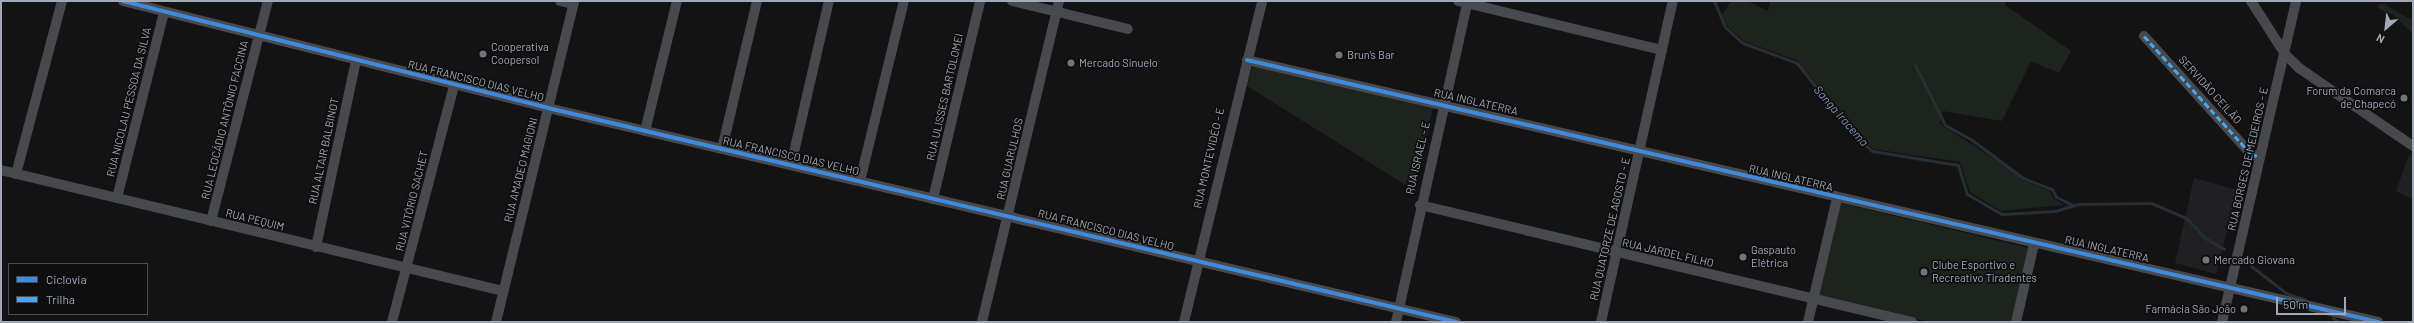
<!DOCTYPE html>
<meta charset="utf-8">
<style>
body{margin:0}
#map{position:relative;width:2414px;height:323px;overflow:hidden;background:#131314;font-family:Barlow,sans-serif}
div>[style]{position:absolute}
.built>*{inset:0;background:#202022}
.green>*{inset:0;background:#1d241e}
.stream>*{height:3px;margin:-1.5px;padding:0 1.5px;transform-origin:1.5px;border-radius:1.5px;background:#262e36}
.minor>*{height:10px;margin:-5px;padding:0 5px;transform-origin:5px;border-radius:5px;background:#47494d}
.quiet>*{height:3px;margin-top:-1.5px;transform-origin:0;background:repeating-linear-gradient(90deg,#3fa9f5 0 6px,transparent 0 9px)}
.cycleway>*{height:4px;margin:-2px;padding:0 2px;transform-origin:2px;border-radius:2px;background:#408adc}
.dots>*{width:11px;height:11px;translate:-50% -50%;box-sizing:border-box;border:2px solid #0e0e0f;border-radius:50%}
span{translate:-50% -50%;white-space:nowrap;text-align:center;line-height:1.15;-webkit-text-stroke:3.5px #0e0e0f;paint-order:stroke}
.poi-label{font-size:11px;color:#a3a8b6}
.left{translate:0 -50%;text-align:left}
.right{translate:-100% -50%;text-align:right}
.street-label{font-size:11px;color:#a3a8b6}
.water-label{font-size:12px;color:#7896b3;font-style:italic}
.frame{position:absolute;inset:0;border:2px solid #a3a8b6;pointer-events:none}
.legend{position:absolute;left:8px;top:263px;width:140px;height:52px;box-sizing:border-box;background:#0e0e0f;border:1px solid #4a4c52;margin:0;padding:5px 7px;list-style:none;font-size:12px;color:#a3a8b6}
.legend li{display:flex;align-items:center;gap:8px;height:20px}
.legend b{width:20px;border:1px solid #4a4c52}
.north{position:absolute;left:2366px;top:8px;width:40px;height:40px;-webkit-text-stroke:3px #0e0e0f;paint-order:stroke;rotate:208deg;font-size:11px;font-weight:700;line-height:16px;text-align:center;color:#a3a8b6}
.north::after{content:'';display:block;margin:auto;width:14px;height:18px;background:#a3a8b6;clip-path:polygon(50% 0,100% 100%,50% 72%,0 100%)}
.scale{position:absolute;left:2276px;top:297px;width:70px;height:18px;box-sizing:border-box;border:2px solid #a3a8b6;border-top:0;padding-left:5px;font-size:12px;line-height:14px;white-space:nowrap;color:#a3a8b6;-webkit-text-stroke:3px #0e0e0f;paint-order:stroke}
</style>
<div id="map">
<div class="built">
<i style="clip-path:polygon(2409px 154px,2413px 157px,2413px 199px,2396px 191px)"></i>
<i style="clip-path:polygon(2194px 178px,2237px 190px,2216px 274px,2175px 263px)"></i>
</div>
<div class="green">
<i style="clip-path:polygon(1731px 1px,1747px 1px,1768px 11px,1770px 1px,2006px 1px,2005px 5px,2071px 51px,2059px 73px,2031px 61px,2002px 121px,1943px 111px,1940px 124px,2016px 173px,2022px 180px,2050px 191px,2054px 199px,2064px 205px,2001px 211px,1970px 192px,1960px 162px,1873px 149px,1851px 127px,1798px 61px,1744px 41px,1727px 26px,1722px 15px)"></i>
<i style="clip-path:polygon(2384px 4px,2413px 21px,2413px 34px,2394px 15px,2379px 9px,2377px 5px)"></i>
<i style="clip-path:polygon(1253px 65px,1433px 108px,1415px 191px,1247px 86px)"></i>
<i style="clip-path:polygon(1840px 203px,2029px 248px,2011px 322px,1930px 322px,1819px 296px)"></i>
</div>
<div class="stream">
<i style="left:1714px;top:1px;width:28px;rotate:67deg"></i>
<i style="left:1725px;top:27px;width:24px;rotate:42deg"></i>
<i style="left:1743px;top:43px;width:58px;rotate:20.3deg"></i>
<i style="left:1797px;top:63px;width:84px;rotate:51.8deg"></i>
<i style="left:1849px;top:129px;width:32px;rotate:44deg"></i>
<i style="left:1872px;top:151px;width:87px;rotate:9.2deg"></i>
<i style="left:1958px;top:165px;width:30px;rotate:73deg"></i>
<i style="left:1967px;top:194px;width:39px;rotate:30deg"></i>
<i style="left:2001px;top:214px;width:54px;rotate:-3.2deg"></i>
<i style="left:2055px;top:211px;width:24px;rotate:-17deg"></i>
<i style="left:2078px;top:204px;width:73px;rotate:-0.8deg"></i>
<i style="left:2151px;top:203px;width:38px;rotate:23deg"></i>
<i style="left:2186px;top:218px;width:28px;rotate:46deg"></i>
<i style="left:2205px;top:238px;width:22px;rotate:30deg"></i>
<i style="left:1915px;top:65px;width:67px;rotate:63.4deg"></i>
<i style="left:1945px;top:125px;width:31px;rotate:29deg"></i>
<i style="left:1972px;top:140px;width:64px;rotate:36.7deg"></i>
<i style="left:2023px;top:178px;width:31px;rotate:21deg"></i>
<i style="left:2052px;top:189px;width:9px;rotate:63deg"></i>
<i style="left:2056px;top:197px;width:19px;rotate:25deg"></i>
<i style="left:2251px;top:266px;width:44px;rotate:37.6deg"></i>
<i style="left:2286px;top:293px;width:21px;rotate:19deg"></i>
<i style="left:2333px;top:318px;width:7px;rotate:34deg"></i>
</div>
<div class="minor">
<i style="left:123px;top:1px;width:438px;rotate:14.1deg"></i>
<i style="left:548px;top:108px;width:933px;rotate:13.26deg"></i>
<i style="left:560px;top:1px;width:13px;rotate:13deg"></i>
<i style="left:1012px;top:1px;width:119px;rotate:13.6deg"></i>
<i style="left:1458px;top:1px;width:210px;rotate:13.5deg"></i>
<i style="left:2251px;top:1px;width:63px;rotate:57.3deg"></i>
<i style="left:2285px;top:54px;width:20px;rotate:45deg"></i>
<i style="left:2299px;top:68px;width:138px;rotate:34.4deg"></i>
<i style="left:2144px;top:36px;width:159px;rotate:47.8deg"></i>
<i style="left:2251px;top:154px;width:9px;rotate:18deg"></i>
<i style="left:1247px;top:60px;width:1161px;rotate:13.04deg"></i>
<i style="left:645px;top:131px;width:134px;rotate:-76.2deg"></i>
<i style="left:722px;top:149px;width:152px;rotate:-76.7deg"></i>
<i style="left:791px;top:165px;width:168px;rotate:-77deg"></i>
<i style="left:1px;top:170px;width:516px;rotate:13.55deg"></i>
<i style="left:16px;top:174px;width:179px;rotate:-75.1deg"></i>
<i style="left:860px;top:181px;width:185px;rotate:-76.3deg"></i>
<i style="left:117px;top:198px;width:192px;rotate:-75.8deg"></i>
<i style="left:933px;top:199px;width:204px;rotate:-76.6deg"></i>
<i style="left:1420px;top:205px;width:506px;rotate:13.38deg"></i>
<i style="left:211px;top:221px;width:227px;rotate:-75.5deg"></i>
<i style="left:316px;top:247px;width:191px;rotate:-77.9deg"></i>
<i style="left:392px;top:322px;width:245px;rotate:-75.3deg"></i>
<i style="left:496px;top:322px;width:330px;rotate:-76.3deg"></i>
<i style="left:982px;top:322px;width:330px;rotate:-76.5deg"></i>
<i style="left:1184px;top:322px;width:330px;rotate:-76.3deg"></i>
<i style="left:1396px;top:322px;width:329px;rotate:-77.4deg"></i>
<i style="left:1601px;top:322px;width:329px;rotate:-77.4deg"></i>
<i style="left:1808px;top:322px;width:127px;rotate:-76.8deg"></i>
<i style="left:2016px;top:322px;width:80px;rotate:-77deg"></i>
<i style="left:2222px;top:322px;width:329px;rotate:-77deg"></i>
</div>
<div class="quiet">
<i style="left:2144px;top:36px;width:159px;rotate:47.8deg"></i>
<i style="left:2251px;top:154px;width:9px;rotate:18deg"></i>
</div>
<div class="cycleway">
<i style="left:123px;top:1px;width:438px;rotate:14.1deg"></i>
<i style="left:548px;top:108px;width:933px;rotate:13.26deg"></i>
<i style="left:1247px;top:60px;width:1161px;rotate:13.04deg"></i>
</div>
<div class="dots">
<i style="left:483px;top:54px;background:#71747d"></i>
<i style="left:1339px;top:55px;background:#71747d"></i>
<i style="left:1071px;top:63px;background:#71747d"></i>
<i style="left:2404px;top:98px;background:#71747d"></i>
<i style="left:1743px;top:257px;background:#71747d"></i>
<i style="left:2206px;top:260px;background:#71747d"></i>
<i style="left:1924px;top:272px;background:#71747d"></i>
<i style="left:2244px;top:309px;background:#71747d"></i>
</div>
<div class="poi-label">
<span class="left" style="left:491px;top:54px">Cooperativa<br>Coopersol</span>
<span class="left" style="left:1347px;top:55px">Brun's Bar</span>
<span class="left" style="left:1079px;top:63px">Mercado Sinuelo</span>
<span class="right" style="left:2396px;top:98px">Forum da Comarca<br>de Chapecó</span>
<span class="left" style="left:1751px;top:257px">Gaspauto<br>Elétrica</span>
<span class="left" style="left:2214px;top:260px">Mercado Giovana</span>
<span class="left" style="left:1932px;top:272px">Clube Esportivo e<br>Recreativo Tiradentes</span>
<span class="right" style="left:2236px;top:309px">Farmácia São João</span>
</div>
<div class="street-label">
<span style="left:476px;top:81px;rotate:14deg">RUA FRANCISCO DIAS VELHO</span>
<span style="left:2210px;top:90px;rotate:48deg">SERVIDÃO CEILÃO</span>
<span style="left:945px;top:97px;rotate:-77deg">RUA ULISSES BARTOLOMEI</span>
<span style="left:129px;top:102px;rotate:-76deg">RUA NICOLAU PESSOA DA SILVA</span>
<span style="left:1476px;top:102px;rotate:13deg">RUA INGLATERRA</span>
<span style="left:225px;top:120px;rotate:-76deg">RUA LEOCÁDIO ANTÔNIO FACCINA</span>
<span style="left:324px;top:151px;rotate:-78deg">RUA ALTAIR BALBINOT</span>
<span style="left:791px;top:156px;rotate:13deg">RUA FRANCISCO DIAS VELHO</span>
<span style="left:1209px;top:158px;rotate:-77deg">RUA MONTEVIDÉO - E</span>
<span style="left:1418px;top:158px;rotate:-77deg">RUA ISRAEL - E</span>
<span style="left:1010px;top:159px;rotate:-77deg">RUA GUARULHOS</span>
<span style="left:2248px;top:159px;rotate:-77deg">RUA BORGES DE MEDEIROS - E</span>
<span style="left:521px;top:170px;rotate:-76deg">RUA AMADEO MAGIONI</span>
<span style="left:1791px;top:178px;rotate:13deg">RUA INGLATERRA</span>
<span style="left:412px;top:201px;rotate:-76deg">RUA VITÓRIO SACHET</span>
<span style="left:255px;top:220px;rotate:14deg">RUA PEQUIM</span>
<span style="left:1610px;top:229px;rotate:-77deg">RUA QUATORZE DE AGOSTO - E</span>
<span style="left:1106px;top:230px;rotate:14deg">RUA FRANCISCO DIAS VELHO</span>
<span style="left:2107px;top:249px;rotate:13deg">RUA INGLATERRA</span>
<span style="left:1668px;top:253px;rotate:13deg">RUA JARDEL FILHO</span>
</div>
<div class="water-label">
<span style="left:1841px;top:116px;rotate:49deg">Sanga Iracema</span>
</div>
<div class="frame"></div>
<ul class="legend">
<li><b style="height:5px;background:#408adc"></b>Ciclovia</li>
<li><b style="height:5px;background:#3fa9f5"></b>Trilha</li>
</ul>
<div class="north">N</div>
<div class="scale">50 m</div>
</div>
